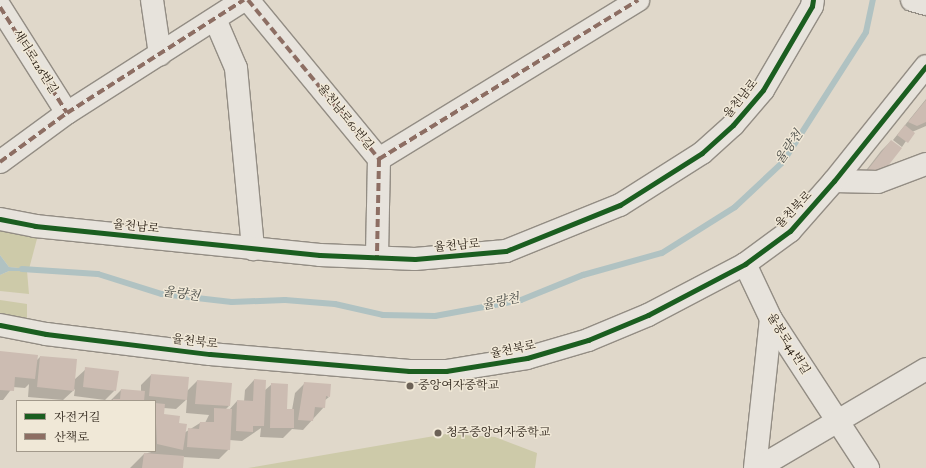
<!DOCTYPE html>
<meta charset="utf-8">
<style>
body{margin:0}
#map{position:relative;width:926px;height:468px;overflow:hidden;background:#e0d8ca;font-family:"IM FELL English","Noto Serif KR",serif}
div>[style]{position:absolute}
.green>*{inset:0;background:#cdcaa9}
.water>*{inset:0;background:#b0c2c2}
.shadow>*{inset:0;background:#0003}
.stream>*{height:6px;margin:-3px;padding:0 3px;transform-origin:3px;border-radius:3px;background:#b0c2c2}
.building>*{inset:0;background:#ccbcb2}
.roads{filter:drop-shadow(1px 0 #938d84) drop-shadow(-1px 0 #938d84) drop-shadow(0 1px #938d84) drop-shadow(0 -1px #938d84)}
.minor>*{height:22px;margin:-11px;padding:0 11px;transform-origin:11px;border-radius:11px;background:#e7e3dc}
.quiet>*{height:4px;margin-top:-2px;transform-origin:0;background:repeating-linear-gradient(90deg,#8d6e63 0 8px,transparent 0 12px)}
.cycleway>*{height:5px;margin:-2.5px;padding:0 2.5px;transform-origin:2.5px;border-radius:2.5px;background:#1b5e20}
.dots>*{width:11px;height:11px;translate:-50% -50%;box-sizing:border-box;border:2px solid #f0e8d7;border-radius:50%}
span{translate:-50% -50%;white-space:nowrap;text-align:center;line-height:1.15;-webkit-text-stroke:3px #f0e8d7;paint-order:stroke}
.street-label{font-size:12px;color:#2d2319}
.poi-label{font-size:12px;color:#2d2319}
.left{translate:0 -50%;text-align:left}
.water-label{font-size:13px;color:#4e504b;font-style:italic}
.legend{position:absolute;left:16px;top:400px;width:140px;height:52px;box-sizing:border-box;background:#f0e8d7;border:1px solid #a2998b;margin:0;padding:5px 7px;list-style:none;font-size:12px;color:#2d2319}
.legend li{display:flex;align-items:center;gap:8px;height:20px}
.legend b{width:20px;border:1px solid #a2998b}
</style>
<div id="map">
<div class="green">
<i style="clip-path:polygon(0 230px,38px 235px,29px 269px,9px 267px,0 255px)"></i>
<i style="clip-path:polygon(9px 271px,27px 271px,29px 294px,0 291px,0 275px)"></i>
<i style="clip-path:polygon(0 300px,27px 304px,27px 318px,0 314px)"></i>
<i style="clip-path:polygon(446px 434px,495px 437px,537px 453px,535px 468px,248px 468px)"></i>
</div>
<div class="water">
<i style="clip-path:polygon(0 255px,9px 267px,29px 269px,27px 271px,9px 271px,0 275px)"></i>
</div>
<div class="shadow">
<i style="clip-path:polygon(926px 99px,926px 126px,912px 132px,902px 147px,893px 140px)"></i>
<i style="clip-path:polygon(891px 141px,900px 148px,857px 182px,881px 151px)"></i>
<i style="clip-path:polygon(0 352px,36px 361px,40px 357px,74px 380px,86px 369px,115px 390px,105px 400px,74px 396px,75px 389px,63px 400px,28px 397px,29px 384px,25px 388px,13px 387px,3px 400px,0 400px)"></i>
<i style="clip-path:polygon(evenodd,151px 375px,187px 391px,197px 381px,229px 406px,225px 410px,229px 410px,237px 401px,244px 402px,245px 390px,254px 380px,264px 391px,272px 384px,286px 410px,292px 410px,295px 393px,305px 383px,329px 397px,324px 401px,324px 407px,303px 430px,292px 429px,283px 438px,260px 437px,261px 428px,242px 441px,229px 440px,229px 449px,219px 459px,183px 457px,182px 468px,130px 468px,144px 454px,155px 451px,155px 401px,111px 400px,121px 390px,141px 392px,141px 385px,151px 375px,187px 399px,186px 413px,209px 415px,205px 423px,200px 423px,184px 433px,163px 415px,164px 408px,176px 409px,187px 399px)"></i>
</div>
<div class="stream">
<i style="left:22px;top:269px;width:76px;rotate:3.8deg"></i>
<i style="left:98px;top:274px;width:67px;rotate:17.4deg"></i>
<i style="left:162px;top:294px;width:70px;rotate:6.5deg"></i>
<i style="left:232px;top:302px;width:53px;rotate:-2.2deg"></i>
<i style="left:285px;top:300px;width:50px;rotate:4.6deg"></i>
<i style="left:335px;top:304px;width:49px;rotate:12.9deg"></i>
<i style="left:383px;top:315px;width:52px;rotate:1.1deg"></i>
<i style="left:435px;top:316px;width:87px;rotate:-10.5deg"></i>
<i style="left:521px;top:300px;width:67px;rotate:-22deg"></i>
<i style="left:583px;top:275px;width:82px;rotate:-15.6deg"></i>
<i style="left:662px;top:253px;width:86px;rotate:-32.2deg"></i>
<i style="left:735px;top:207px;width:66px;rotate:-43.2deg"></i>
<i style="left:783px;top:162px;width:154px;rotate:-57.4deg"></i>
<i style="left:866px;top:32px;width:33px;rotate:-78deg"></i>
</div>
<div class="building">
<i style="clip-path:polygon(926px 100px,926px 122px,917px 126px,908px 122px)"></i>
<i style="clip-path:polygon(905px 125px,915px 133px,908px 143px,897px 135px)"></i>
<i style="clip-path:polygon(891px 140px,902px 148px,877px 180px,866px 172px)"></i>
<i style="clip-path:polygon(0 351px,38px 355px,35px 379px,15px 377px,14px 391px,0 390px)"></i>
<i style="clip-path:polygon(40px 356px,77px 359px,74px 391px,37px 387px)"></i>
<i style="clip-path:polygon(85px 367px,119px 371px,116px 391px,83px 387px)"></i>
<i style="clip-path:polygon(151px 374px,189px 377px,187px 400px,149px 396px)"></i>
<i style="clip-path:polygon(254px 379px,266px 380px,264px 426px,253px 426px,253px 432px,236px 431px,237px 400px,253px 401px)"></i>
<i style="clip-path:polygon(197px 380px,232px 383px,230px 406px,195px 404px)"></i>
<i style="clip-path:polygon(304px 382px,331px 384px,330px 397px,326px 396px,325px 408px,315px 407px,313px 421px,298px 420px)"></i>
<i style="clip-path:polygon(271px 383px,288px 384px,287px 409px,294px 409px,294px 428px,270px 428px)"></i>
<i style="clip-path:polygon(121px 389px,145px 391px,144px 401px,113px 401px,113px 399px,120px 399px)"></i>
<i style="clip-path:polygon(155px 403px,165px 404px,164px 414px,180px 416px,179px 423px,187px 424px,183px 450px,157px 444px)"></i>
<i style="clip-path:polygon(214px 408px,232px 409px,230px 450px,187px 447px,188px 428px,199px 429px,200px 422px,214px 422px)"></i>
<i style="clip-path:polygon(144px 453px,184px 456px,183px 468px,142px 468px)"></i>
</div>
<div class="roads">
<div class="minor">
<i style="left:152px;top:0;width:55px;rotate:81.6deg"></i>
<i style="left:248px;top:0;width:206px;rotate:50.5deg"></i>
<i style="left:379px;top:159px;width:98px;rotate:91.2deg"></i>
<i style="left:912px;top:0;width:15px;rotate:16deg"></i>
<i style="left:0;top:7px;width:125px;rotate:57.7deg"></i>
<i style="left:215px;top:19px;width:53px;rotate:66.8deg"></i>
<i style="left:236px;top:68px;width:182px;rotate:84.6deg"></i>
<i style="left:379px;top:159px;width:304px;rotate:-31.5deg"></i>
<i style="left:0;top:162px;width:83px;rotate:-36.2deg"></i>
<i style="left:67px;top:113px;width:210px;rotate:-32.6deg"></i>
<i style="left:834px;top:181px;width:44px;rotate:1.3deg"></i>
<i style="left:878px;top:182px;width:51px;rotate:-20.6deg"></i>
<i style="left:0;top:219px;width:36px;rotate:11deg"></i>
<i style="left:35px;top:226px;width:286px;rotate:5.8deg"></i>
<i style="left:320px;top:255px;width:95px;rotate:2.4deg"></i>
<i style="left:415px;top:259px;width:91px;rotate:-5deg"></i>
<i style="left:506px;top:251px;width:123px;rotate:-22deg"></i>
<i style="left:620px;top:205px;width:97px;rotate:-32.4deg"></i>
<i style="left:702px;top:153px;width:42px;rotate:-42.1deg"></i>
<i style="left:733px;top:125px;width:46px;rotate:-49.4deg"></i>
<i style="left:763px;top:90px;width:97px;rotate:-59.7deg"></i>
<i style="left:812px;top:6px;width:6px;rotate:-81deg"></i>
<i style="left:745px;top:264px;width:61px;rotate:64.7deg"></i>
<i style="left:771px;top:319px;width:178px;rotate:56.9deg"></i>
<i style="left:0;top:325px;width:47px;rotate:11.1deg"></i>
<i style="left:46px;top:334px;width:165px;rotate:7deg"></i>
<i style="left:210px;top:354px;width:200px;rotate:4.9deg"></i>
<i style="left:409px;top:371px;width:37px"></i>
<i style="left:446px;top:371px;width:82px;rotate:-9.1deg"></i>
<i style="left:527px;top:358px;width:64px;rotate:-16.4deg"></i>
<i style="left:588px;top:340px;width:65px;rotate:-22.6deg"></i>
<i style="left:648px;top:315px;width:110px;rotate:-27.7deg"></i>
<i style="left:745px;top:264px;width:56px;rotate:-36.3deg"></i>
<i style="left:790px;top:231px;width:67px;rotate:-48.7deg"></i>
<i style="left:834px;top:181px;width:147px;rotate:-51.3deg"></i>
<i style="left:755px;top:468px;width:150px;rotate:-83.9deg"></i>
<i style="left:758px;top:468px;width:195px;rotate:-30.5deg"></i>
</div>
</div>
<div class="quiet">
<i style="left:248px;top:0;width:206px;rotate:50.5deg"></i>
<i style="left:379px;top:159px;width:98px;rotate:91.2deg"></i>
<i style="left:0;top:7px;width:125px;rotate:57.7deg"></i>
<i style="left:379px;top:159px;width:304px;rotate:-31.5deg"></i>
<i style="left:0;top:162px;width:83px;rotate:-36.2deg"></i>
<i style="left:67px;top:113px;width:210px;rotate:-32.6deg"></i>
</div>
<div class="cycleway">
<i style="left:0;top:219px;width:36px;rotate:11deg"></i>
<i style="left:35px;top:226px;width:286px;rotate:5.8deg"></i>
<i style="left:320px;top:255px;width:95px;rotate:2.4deg"></i>
<i style="left:415px;top:259px;width:91px;rotate:-5deg"></i>
<i style="left:506px;top:251px;width:123px;rotate:-22deg"></i>
<i style="left:620px;top:205px;width:97px;rotate:-32.4deg"></i>
<i style="left:702px;top:153px;width:42px;rotate:-42.1deg"></i>
<i style="left:733px;top:125px;width:46px;rotate:-49.4deg"></i>
<i style="left:763px;top:90px;width:97px;rotate:-59.7deg"></i>
<i style="left:812px;top:6px;width:6px;rotate:-81deg"></i>
<i style="left:0;top:325px;width:47px;rotate:11.1deg"></i>
<i style="left:46px;top:334px;width:165px;rotate:7deg"></i>
<i style="left:210px;top:354px;width:200px;rotate:4.9deg"></i>
<i style="left:409px;top:371px;width:37px"></i>
<i style="left:446px;top:371px;width:82px;rotate:-9.1deg"></i>
<i style="left:527px;top:358px;width:64px;rotate:-16.4deg"></i>
<i style="left:588px;top:340px;width:65px;rotate:-22.6deg"></i>
<i style="left:648px;top:315px;width:110px;rotate:-27.7deg"></i>
<i style="left:745px;top:264px;width:56px;rotate:-36.3deg"></i>
<i style="left:790px;top:231px;width:67px;rotate:-48.7deg"></i>
<i style="left:834px;top:181px;width:147px;rotate:-51.3deg"></i>
</div>
<div class="dots">
<i style="left:410px;top:386px;background:#6c6257"></i>
<i style="left:438px;top:433px;background:#6c6257"></i>
</div>
<div class="street-label">
<span style="left:35px;top:62px;rotate:58deg">새터로126번길</span>
<span style="left:741px;top:99px;rotate:-51deg">율천남로</span>
<span style="left:345px;top:117px;rotate:51deg">율천남로60번길</span>
<span style="left:794px;top:210px;rotate:-46deg">율천북로</span>
<span style="left:136px;top:227px;rotate:6deg">율천남로</span>
<span style="left:457px;top:246px;rotate:-5deg">율천남로</span>
<span style="left:195px;top:342px;rotate:7deg">율천북로</span>
<span style="left:788px;top:344px;rotate:58deg">율봉로44번길</span>
<span style="left:513px;top:350px;rotate:-12deg">율천북로</span>
</div>
<div class="poi-label">
<span class="left" style="left:418px;top:386px">중앙여자중학교</span>
<span class="left" style="left:446px;top:433px">청주중앙여자중학교</span>
</div>
<div class="water-label">
<span style="left:790px;top:148px;rotate:-55deg">율량천</span>
<span style="left:181px;top:295px;rotate:8deg">율량천</span>
<span style="left:501px;top:303px;rotate:-12deg">율량천</span>
</div>
<ul class="legend">
<li><b style="height:5px;background:#1b5e20"></b>자전거길</li>
<li><b style="height:5px;background:#8d6e63"></b>산책로</li>
</ul>
</div>
